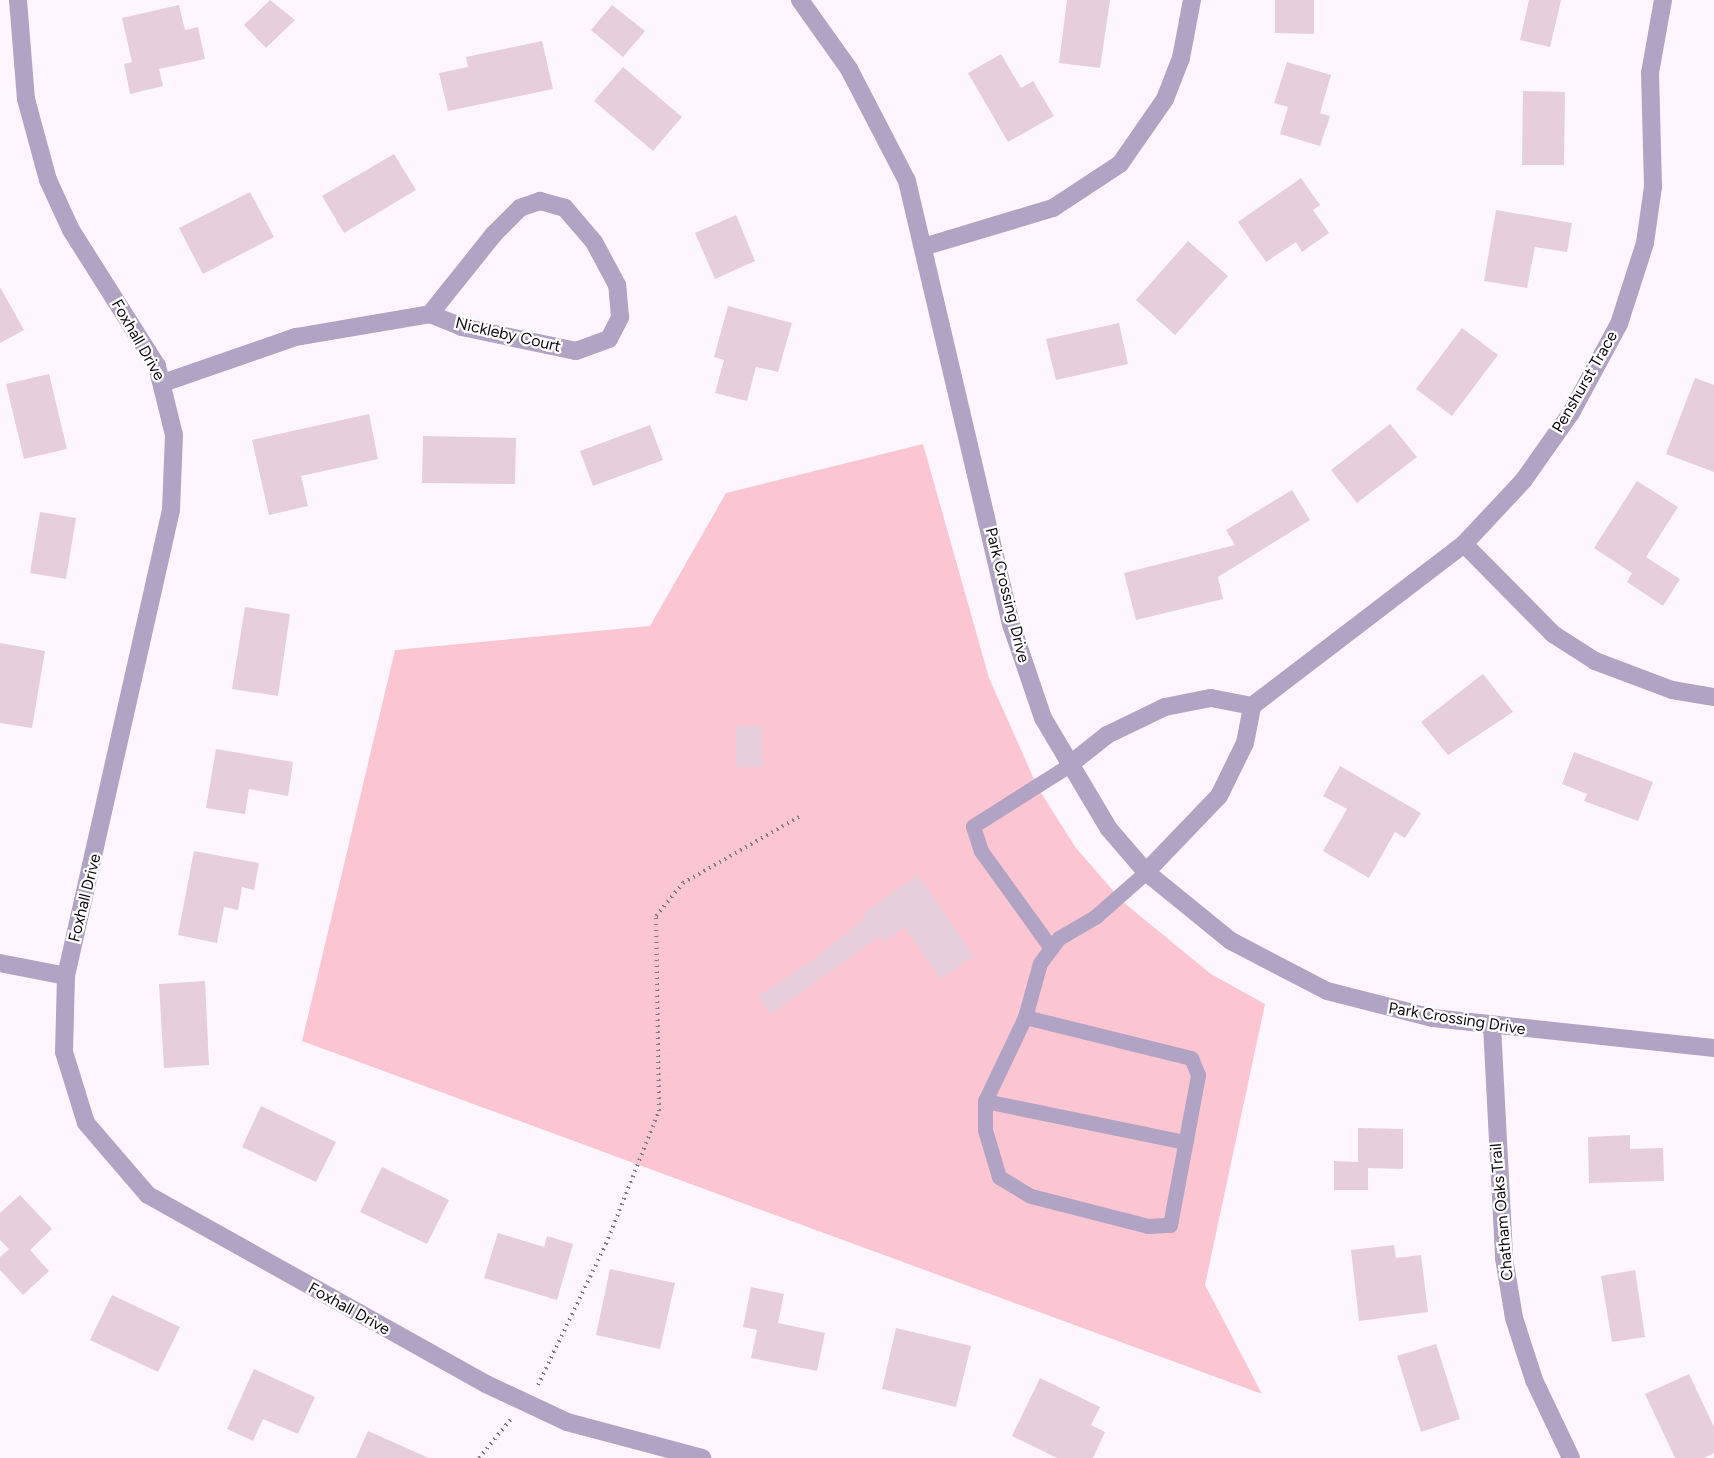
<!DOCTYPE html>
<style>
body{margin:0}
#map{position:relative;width:1714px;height:1458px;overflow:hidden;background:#fef6fe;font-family:Figtree,sans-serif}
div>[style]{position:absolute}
.green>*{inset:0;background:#fcc5d2}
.building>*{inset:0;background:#e6cedc}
.path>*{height:4px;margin-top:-2px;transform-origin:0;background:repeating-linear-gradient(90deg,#827b82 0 1.5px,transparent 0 6px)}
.service>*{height:15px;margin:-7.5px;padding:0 7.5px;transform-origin:7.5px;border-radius:7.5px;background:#b1a3c3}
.minor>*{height:18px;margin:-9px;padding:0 9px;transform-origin:9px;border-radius:9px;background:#b1a3c3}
.tertiary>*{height:18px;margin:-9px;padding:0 9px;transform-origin:9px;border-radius:9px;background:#b1a3c3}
span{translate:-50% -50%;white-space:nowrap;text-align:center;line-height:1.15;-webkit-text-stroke:4.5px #fff;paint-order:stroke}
.street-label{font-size:16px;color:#0f090f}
</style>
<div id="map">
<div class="green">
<i style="clip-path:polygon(923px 444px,989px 678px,1038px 788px,1076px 848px,1123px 902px,1211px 974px,1265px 1004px,1205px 1285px,1262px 1394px,302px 1041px,395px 650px,650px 626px,726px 493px)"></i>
</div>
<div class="building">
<i style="clip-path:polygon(270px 0,295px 20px,266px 48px,244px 25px)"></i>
<i style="clip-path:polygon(1067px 0,1110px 0,1100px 68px,1059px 63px)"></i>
<i style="clip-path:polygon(1275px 0,1314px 0,1314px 34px,1275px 33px)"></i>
<i style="clip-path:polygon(1529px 0,1561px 0,1550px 47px,1520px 40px)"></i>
<i style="clip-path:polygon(179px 5px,185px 30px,198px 27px,205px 59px,159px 69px,163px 86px,130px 94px,124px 64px,132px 62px,122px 18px)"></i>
<i style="clip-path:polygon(612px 5px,645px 31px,623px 57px,591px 30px)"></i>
<i style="clip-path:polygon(542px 41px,553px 89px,448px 111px,439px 73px,468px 67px,466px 57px)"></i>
<i style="clip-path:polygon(1001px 54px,1021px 88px,1033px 81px,1054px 116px,1008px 142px,968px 73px)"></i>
<i style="clip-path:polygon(1287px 62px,1331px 75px,1320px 113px,1330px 116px,1320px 146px,1280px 134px,1288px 107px,1274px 103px)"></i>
<i style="clip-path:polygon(623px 67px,682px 117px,653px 151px,594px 101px)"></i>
<i style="clip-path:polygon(1523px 91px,1565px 92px,1564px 165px,1522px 165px)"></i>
<i style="clip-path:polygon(394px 154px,416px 190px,344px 233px,322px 196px)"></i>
<i style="clip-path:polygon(1301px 178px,1320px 205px,1313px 210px,1329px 233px,1302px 252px,1296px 242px,1266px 262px,1238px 222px)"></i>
<i style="clip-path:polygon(250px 192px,274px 237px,203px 274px,179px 228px)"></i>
<i style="clip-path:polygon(1496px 210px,1572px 223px,1567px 252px,1535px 247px,1527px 288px,1484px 281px)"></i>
<i style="clip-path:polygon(736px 215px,755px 261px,715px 279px,695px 233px)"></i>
<i style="clip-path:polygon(1188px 241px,1228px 276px,1175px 335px,1136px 300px)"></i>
<i style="clip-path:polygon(0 287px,24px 330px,0 343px)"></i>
<i style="clip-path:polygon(728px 306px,792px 323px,778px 372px,756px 367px,747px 401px,715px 393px,724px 360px,714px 357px)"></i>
<i style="clip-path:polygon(1119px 323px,1128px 364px,1056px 380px,1046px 339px)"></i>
<i style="clip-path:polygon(1462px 328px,1498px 355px,1452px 416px,1416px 389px)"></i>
<i style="clip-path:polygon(49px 374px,67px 449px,24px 459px,6px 384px)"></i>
<i style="clip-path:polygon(1695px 378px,1714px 385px,1714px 472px,1666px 454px)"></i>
<i style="clip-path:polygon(369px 414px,378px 459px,301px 476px,308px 506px,269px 515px,252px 440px)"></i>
<i style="clip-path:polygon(1390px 424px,1417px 457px,1357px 503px,1331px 470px)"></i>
<i style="clip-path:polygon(650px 425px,663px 460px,593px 486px,580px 451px)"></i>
<i style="clip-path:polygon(423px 436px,516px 438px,515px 484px,422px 483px)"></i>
<i style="clip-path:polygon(1637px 481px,1678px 507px,1646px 557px,1680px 579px,1663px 606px,1627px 582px,1632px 573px,1594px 548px)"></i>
<i style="clip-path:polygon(1292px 490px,1310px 520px,1218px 577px,1223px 599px,1136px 620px,1124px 573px,1235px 545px,1226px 530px)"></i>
<i style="clip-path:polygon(40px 512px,76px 518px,66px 579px,30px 573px)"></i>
<i style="clip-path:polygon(245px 607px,290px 614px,278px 696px,232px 689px)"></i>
<i style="clip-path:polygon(0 643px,45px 651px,32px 728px,0 723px)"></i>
<i style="clip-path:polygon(1483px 674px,1513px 712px,1448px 755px,1421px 722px)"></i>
<i style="clip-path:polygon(736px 726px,762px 726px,762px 767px,736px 767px)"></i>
<i style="clip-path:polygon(216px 749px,293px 762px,288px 796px,249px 789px,245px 814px,206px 808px)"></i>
<i style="clip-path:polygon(1574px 752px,1653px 782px,1638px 821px,1584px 801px,1587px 794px,1562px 784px)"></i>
<i style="clip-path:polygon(1340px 766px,1421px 813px,1405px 838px,1395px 832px,1369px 878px,1323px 851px,1347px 809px,1323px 796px)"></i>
<i style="clip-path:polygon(194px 851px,259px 863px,254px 890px,242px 887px,238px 910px,224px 907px,217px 943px,178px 935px)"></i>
<i style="clip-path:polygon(918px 875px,974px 956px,941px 979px,904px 927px,884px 942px,880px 936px,771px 1014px,758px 996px,809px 963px,866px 917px,863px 913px)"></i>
<i style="clip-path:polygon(205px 981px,209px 1065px,164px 1068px,159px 984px)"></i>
<i style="clip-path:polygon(261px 1106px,336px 1142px,316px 1182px,242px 1147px)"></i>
<i style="clip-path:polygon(1358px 1128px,1403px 1129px,1403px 1169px,1368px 1168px,1368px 1190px,1334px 1190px,1334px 1161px,1358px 1162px)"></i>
<i style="clip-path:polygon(1630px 1135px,1630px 1149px,1663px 1148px,1664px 1181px,1589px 1183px,1588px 1137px)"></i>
<i style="clip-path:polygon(382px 1167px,449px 1200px,427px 1244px,360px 1212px)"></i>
<i style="clip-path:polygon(20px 1195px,52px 1229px,30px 1250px,49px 1271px,23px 1295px,0 1270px,0 1257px,9px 1249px,0 1240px,0 1213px)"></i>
<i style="clip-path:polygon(498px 1233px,544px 1247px,547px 1236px,573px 1244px,557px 1300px,484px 1278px)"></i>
<i style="clip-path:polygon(1394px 1245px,1396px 1258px,1421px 1255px,1428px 1312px,1359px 1321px,1351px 1250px)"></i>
<i style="clip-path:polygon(610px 1269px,675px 1283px,660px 1349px,596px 1335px)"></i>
<i style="clip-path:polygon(1635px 1270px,1645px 1337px,1612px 1342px,1601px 1276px)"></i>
<i style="clip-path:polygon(751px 1287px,784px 1294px,778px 1323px,825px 1333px,817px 1371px,751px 1358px,757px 1330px,743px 1327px)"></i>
<i style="clip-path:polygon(112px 1295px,180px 1327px,158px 1372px,90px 1340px)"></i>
<i style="clip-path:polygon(896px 1328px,971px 1346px,956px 1407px,882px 1389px)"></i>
<i style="clip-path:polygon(1436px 1344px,1460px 1419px,1421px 1432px,1397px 1356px)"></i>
<i style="clip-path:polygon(254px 1369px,315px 1397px,298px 1434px,263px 1419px,253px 1441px,227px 1429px)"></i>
<i style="clip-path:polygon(1689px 1374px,1714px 1427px,1714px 1453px,1704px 1458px,1675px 1458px,1645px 1394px)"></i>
<i style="clip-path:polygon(1040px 1378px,1100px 1407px,1091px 1425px,1105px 1432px,1093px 1458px,1057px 1458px,1012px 1436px)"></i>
<i style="clip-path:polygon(368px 1431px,429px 1458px,356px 1458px)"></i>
</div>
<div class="path">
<i style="left:538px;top:1385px;width:157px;rotate:-64.3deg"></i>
<i style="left:606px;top:1244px;width:143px;rotate:-68.3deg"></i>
<i style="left:659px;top:1111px;width:195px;rotate:-90.9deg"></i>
<i style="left:656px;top:916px;width:43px;rotate:-50.7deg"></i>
<i style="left:683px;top:883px;width:137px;rotate:-29.7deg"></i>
<i style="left:479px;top:1458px;width:50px;rotate:-50.6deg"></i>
</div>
<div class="service">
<i style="left:1051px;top:948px;width:120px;rotate:-125.8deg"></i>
<i style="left:981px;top:851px;width:26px;rotate:-108deg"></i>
<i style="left:973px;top:826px;width:112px;rotate:-32.3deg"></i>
<i style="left:1025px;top:1017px;width:93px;rotate:115.5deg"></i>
<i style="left:985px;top:1101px;width:204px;rotate:11.6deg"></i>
<i style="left:985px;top:1101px;width:29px;rotate:90deg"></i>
<i style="left:985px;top:1130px;width:49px;rotate:73.4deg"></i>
<i style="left:999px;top:1177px;width:37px;rotate:31deg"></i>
<i style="left:1031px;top:1196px;width:121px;rotate:14.4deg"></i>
<i style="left:1148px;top:1226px;width:22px;rotate:-3deg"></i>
<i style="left:1170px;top:1225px;width:153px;rotate:-79.4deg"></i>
<i style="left:1198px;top:1075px;width:18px;rotate:-112deg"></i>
<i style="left:1191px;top:1058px;width:171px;rotate:-166.1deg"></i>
<i style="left:1025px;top:1017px;width:56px;rotate:-74.5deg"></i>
<i style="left:1040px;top:963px;width:31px;rotate:-53deg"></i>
<i style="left:1059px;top:938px;width:42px;rotate:-30.3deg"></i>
<i style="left:1095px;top:917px;width:68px;rotate:-41.4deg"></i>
</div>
<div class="minor">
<i style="left:18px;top:0;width:99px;rotate:85.4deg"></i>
<i style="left:26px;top:99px;width:84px;rotate:74.8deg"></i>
<i style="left:48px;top:180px;width:55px;rotate:65.3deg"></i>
<i style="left:71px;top:230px;width:161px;rotate:57.7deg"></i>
<i style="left:157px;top:366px;width:71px;rotate:76.2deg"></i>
<i style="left:174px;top:435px;width:75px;rotate:92.3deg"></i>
<i style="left:171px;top:510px;width:478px;rotate:102.7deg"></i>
<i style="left:66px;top:976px;width:76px;rotate:91.5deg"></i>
<i style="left:64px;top:1052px;width:74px;rotate:72.8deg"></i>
<i style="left:86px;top:1123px;width:95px;rotate:49.3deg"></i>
<i style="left:148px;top:1195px;width:387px;rotate:29.2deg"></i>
<i style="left:486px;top:1384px;width:89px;rotate:25.1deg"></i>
<i style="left:567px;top:1422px;width:140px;rotate:14.9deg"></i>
<i style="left:923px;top:247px;width:136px;rotate:-16.7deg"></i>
<i style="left:1053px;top:208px;width:80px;rotate:-33.3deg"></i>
<i style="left:1120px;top:164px;width:79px;rotate:-55.3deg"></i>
<i style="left:1165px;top:99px;width:44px;rotate:-68.7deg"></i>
<i style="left:1181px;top:58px;width:59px;rotate:-79.3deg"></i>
<i style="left:163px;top:383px;width:141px;rotate:-19.1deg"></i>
<i style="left:296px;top:337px;width:136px;rotate:-9.7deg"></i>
<i style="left:430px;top:314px;width:35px;rotate:22deg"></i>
<i style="left:462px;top:327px;width:116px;rotate:11.9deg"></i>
<i style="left:576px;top:351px;width:35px;rotate:-20deg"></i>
<i style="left:609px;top:339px;width:25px;rotate:-63deg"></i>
<i style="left:620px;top:317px;width:32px;rotate:-95deg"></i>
<i style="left:617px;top:285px;width:49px;rotate:-118.1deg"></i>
<i style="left:594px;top:242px;width:45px;rotate:-130.5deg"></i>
<i style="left:565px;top:208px;width:26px;rotate:-164deg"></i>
<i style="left:540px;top:201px;width:21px;rotate:161deg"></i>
<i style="left:520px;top:208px;width:37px;rotate:135deg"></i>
<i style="left:494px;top:234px;width:102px;rotate:128.7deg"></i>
<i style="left:1464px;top:544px;width:127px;rotate:45.3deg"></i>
<i style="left:1553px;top:634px;width:50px;rotate:32.7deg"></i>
<i style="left:1595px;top:661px;width:82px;rotate:20.6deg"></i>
<i style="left:1672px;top:690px;width:43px;rotate:9.5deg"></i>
<i style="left:1068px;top:766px;width:50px;rotate:-38.5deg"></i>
<i style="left:1107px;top:735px;width:64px;rotate:-25.8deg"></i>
<i style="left:1165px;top:707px;width:47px;rotate:-11.1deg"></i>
<i style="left:1211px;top:698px;width:42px;rotate:11deg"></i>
<i style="left:1146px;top:872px;width:105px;rotate:-46.2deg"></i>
<i style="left:1219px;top:796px;width:59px;rotate:-63.9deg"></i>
<i style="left:1245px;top:743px;width:38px;rotate:-79deg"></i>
<i style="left:1252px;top:706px;width:267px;rotate:-37.4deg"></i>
<i style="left:1464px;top:544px;width:86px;rotate:-46.9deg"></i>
<i style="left:1523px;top:481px;width:83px;rotate:-54.8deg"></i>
<i style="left:1571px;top:413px;width:101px;rotate:-61.7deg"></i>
<i style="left:1619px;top:324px;width:85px;rotate:-72.2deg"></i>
<i style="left:1645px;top:243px;width:57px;rotate:-81.9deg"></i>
<i style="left:1653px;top:187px;width:114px;rotate:-91.5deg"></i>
<i style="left:1650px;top:73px;width:74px;rotate:-79.9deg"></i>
<i style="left:0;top:963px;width:67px;rotate:11.1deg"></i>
<i style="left:1492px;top:1026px;width:232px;rotate:87deg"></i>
<i style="left:1504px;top:1258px;width:61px;rotate:80.5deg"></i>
<i style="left:1514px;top:1318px;width:65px;rotate:72.1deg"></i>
<i style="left:1534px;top:1380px;width:86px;rotate:64.6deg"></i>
</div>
<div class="tertiary">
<i style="left:800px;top:0;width:85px;rotate:54.6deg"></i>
<i style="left:849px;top:69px;width:126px;rotate:62.6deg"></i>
<i style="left:907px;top:181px;width:458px;rotate:76.8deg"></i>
<i style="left:1012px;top:627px;width:96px;rotate:71.2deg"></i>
<i style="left:1043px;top:718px;width:129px;rotate:59.3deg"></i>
<i style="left:1109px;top:829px;width:57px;rotate:49.3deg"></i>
<i style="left:1146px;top:872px;width:109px;rotate:39.1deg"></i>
<i style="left:1231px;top:941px;width:108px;rotate:27.5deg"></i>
<i style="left:1327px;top:991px;width:109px;rotate:14.3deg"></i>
<i style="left:1433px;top:1018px;width:283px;rotate:6.1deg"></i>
</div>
<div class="street-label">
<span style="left:508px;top:335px;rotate:13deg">Nickleby Court</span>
<span style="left:138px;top:340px;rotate:60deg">Foxhall Drive</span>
<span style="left:1585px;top:382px;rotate:-60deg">Penshurst Trace</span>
<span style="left:1007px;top:595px;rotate:76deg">Park Crossing Drive</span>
<span style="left:85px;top:898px;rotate:-76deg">Foxhall Drive</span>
<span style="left:1457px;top:1019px;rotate:9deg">Park Crossing Drive</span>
<span style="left:1502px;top:1212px;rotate:-95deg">Chatham Oaks Trail</span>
<span style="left:349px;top:1309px;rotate:29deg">Foxhall Drive</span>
</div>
</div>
